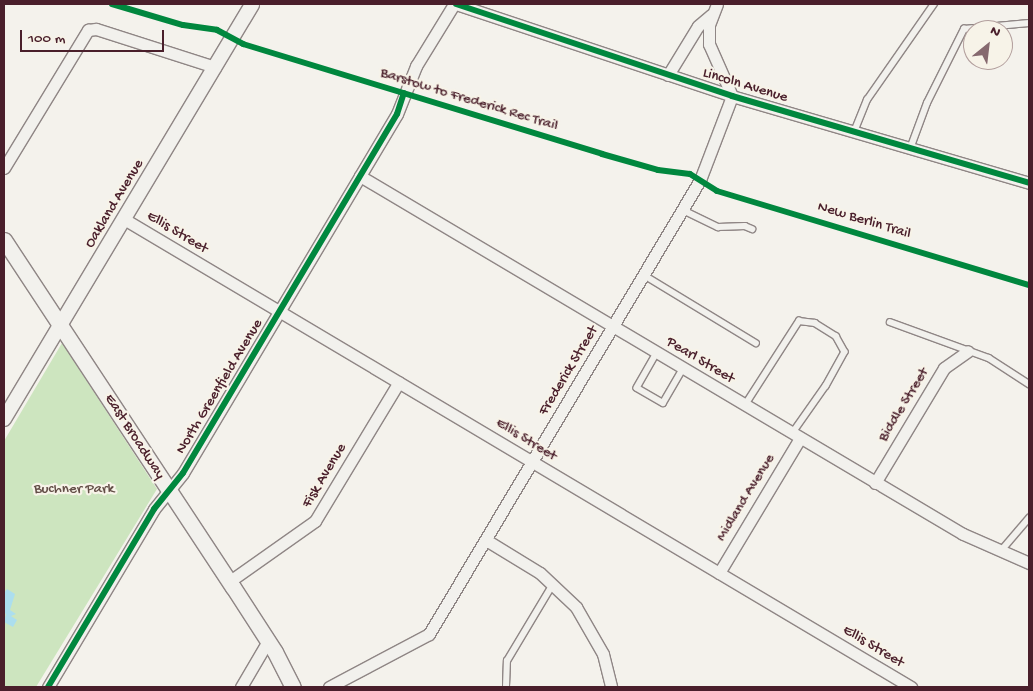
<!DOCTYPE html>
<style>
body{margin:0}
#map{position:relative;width:1033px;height:691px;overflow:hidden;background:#f4f2ec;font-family:"Gochi Hand",sans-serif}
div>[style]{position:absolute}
.green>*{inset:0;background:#cde5bf}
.water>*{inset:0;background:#acdeee}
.roads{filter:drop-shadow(1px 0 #8f8685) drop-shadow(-1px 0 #8f8685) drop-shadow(0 1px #8f8685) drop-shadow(0 -1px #8f8685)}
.service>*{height:5.5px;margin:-2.75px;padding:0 2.75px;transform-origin:2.75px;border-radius:2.75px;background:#f2f1ed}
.minor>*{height:11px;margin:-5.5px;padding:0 5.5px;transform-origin:5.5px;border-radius:5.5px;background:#f2f1ed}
.tertiary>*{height:14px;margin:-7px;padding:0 7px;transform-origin:7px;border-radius:7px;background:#f2f1ed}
.secondary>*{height:15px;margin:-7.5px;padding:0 7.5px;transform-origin:7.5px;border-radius:7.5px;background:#f2f1ed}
.cycleway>*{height:6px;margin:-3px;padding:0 3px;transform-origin:3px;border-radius:3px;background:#00873e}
span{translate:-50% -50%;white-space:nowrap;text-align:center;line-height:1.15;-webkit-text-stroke:4.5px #f7f3e8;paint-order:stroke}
.street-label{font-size:15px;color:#4a1f2b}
.park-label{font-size:15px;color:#634e47}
.frame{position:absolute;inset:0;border:5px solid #4a1f2b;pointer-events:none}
.north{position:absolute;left:963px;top:20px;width:50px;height:50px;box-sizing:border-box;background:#f7f3e8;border:1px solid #b29e9c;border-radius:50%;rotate:29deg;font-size:14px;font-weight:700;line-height:20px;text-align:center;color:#4a1f2b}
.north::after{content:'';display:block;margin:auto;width:18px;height:22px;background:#86696f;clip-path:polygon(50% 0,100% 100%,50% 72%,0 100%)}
.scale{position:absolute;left:20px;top:30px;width:144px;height:22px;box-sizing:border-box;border:2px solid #4a1f2b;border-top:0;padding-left:6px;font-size:15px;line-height:18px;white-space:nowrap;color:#4a1f2b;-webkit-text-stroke:4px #f7f3e8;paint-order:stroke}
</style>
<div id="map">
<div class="green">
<i style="clip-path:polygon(62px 343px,157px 489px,36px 687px,4px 687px,4px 441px)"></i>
</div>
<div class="water">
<i style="clip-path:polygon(7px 589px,15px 594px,10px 610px,16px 614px,11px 616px,17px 620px,13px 627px,4px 622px,6px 614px,4px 613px,4px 593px)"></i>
</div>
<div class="roads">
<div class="service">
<i style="left:854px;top:132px;width:35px;rotate:-68deg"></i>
<i style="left:867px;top:100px;width:117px;rotate:-55.1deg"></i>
<i style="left:910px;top:149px;width:49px;rotate:-69.7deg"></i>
<i style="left:927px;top:103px;width:83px;rotate:-63.4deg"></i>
<i style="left:964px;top:29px;width:65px;rotate:-5.3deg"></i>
<i style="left:683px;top:210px;width:39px;rotate:26deg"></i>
<i style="left:718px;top:227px;width:27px;rotate:-2deg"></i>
<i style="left:745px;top:226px;width:8px;rotate:23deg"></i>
<i style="left:644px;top:275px;width:131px;rotate:31.3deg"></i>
<i style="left:890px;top:322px;width:105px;rotate:20deg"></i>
<i style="left:989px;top:358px;width:48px;rotate:33deg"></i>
<i style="left:657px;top:353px;width:40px;rotate:119.7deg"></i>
<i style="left:637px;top:388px;width:30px;rotate:30deg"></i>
<i style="left:663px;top:403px;width:39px;rotate:-60deg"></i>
<i style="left:745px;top:405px;width:100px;rotate:-57.3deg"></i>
<i style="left:799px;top:321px;width:16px;rotate:7deg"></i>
<i style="left:815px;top:323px;width:25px;rotate:32deg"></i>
<i style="left:836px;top:336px;width:18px;rotate:61deg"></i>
<i style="left:845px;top:352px;width:39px;rotate:119deg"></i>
<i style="left:826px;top:386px;width:57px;rotate:125.1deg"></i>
<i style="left:1000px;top:552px;width:45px;rotate:-49.5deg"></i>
<i style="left:506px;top:687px;width:26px;rotate:-88deg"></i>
<i style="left:507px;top:661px;width:90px;rotate:-59.1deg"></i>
</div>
<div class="minor">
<i style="left:456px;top:4px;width:291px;rotate:18.4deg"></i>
<i style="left:732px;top:96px;width:309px;rotate:16.3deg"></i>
<i style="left:717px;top:4px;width:22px;rotate:111deg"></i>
<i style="left:709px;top:25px;width:19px;rotate:90deg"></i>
<i style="left:709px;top:44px;width:57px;rotate:66.1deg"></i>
<i style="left:668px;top:75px;width:57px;rotate:-58.5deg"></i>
<i style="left:698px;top:26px;width:17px;rotate:-40deg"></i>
<i style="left:4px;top:168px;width:162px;rotate:-58.7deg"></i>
<i style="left:88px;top:30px;width:8px;rotate:-7deg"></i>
<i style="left:96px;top:29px;width:125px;rotate:17.7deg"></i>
<i style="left:360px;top:176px;width:701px;rotate:30.7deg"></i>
<i style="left:963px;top:534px;width:72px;rotate:23.7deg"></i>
<i style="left:124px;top:219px;width:916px;rotate:30.74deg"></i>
<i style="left:875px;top:483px;width:134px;rotate:-59deg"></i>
<i style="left:944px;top:368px;width:29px;rotate:-35deg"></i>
<i style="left:486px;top:540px;width:63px;rotate:31.4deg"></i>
<i style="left:540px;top:573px;width:50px;rotate:43.4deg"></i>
<i style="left:576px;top:607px;width:54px;rotate:60.1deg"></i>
<i style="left:603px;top:654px;width:34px;rotate:76deg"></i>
<i style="left:719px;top:573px;width:157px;rotate:-59deg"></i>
<i style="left:230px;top:581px;width:104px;rotate:-35.2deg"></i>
<i style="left:315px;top:521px;width:162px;rotate:-58.9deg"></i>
<i style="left:48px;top:687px;width:207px;rotate:-59.2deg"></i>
<i style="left:154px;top:509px;width:46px;rotate:-51.1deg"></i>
<i style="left:183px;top:473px;width:346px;rotate:-59.2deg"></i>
<i style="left:360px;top:176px;width:72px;rotate:-59.2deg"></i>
<i style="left:397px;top:114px;width:52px;rotate:-68.4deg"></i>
<i style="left:416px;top:66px;width:73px;rotate:-58.5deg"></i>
<i style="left:241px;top:687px;width:53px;rotate:-59.6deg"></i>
<i style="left:329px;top:687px;width:113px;rotate:-27.9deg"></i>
<i style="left:429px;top:634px;width:529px;rotate:-59.17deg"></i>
<i style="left:700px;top:180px;width:90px;rotate:-69.1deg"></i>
</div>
<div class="tertiary">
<i style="left:4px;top:419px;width:483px;rotate:-59.1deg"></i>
</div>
<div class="secondary">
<i style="left:4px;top:240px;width:416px;rotate:56.6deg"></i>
<i style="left:233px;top:587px;width:77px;rotate:57.1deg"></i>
<i style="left:275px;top:652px;width:39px;rotate:63deg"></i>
</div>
</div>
<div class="cycleway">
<i style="left:112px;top:4px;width:74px;rotate:16.5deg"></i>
<i style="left:183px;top:25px;width:34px;rotate:8deg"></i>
<i style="left:217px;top:30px;width:30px;rotate:28deg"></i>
<i style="left:243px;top:44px;width:375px;rotate:17deg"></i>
<i style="left:602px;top:154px;width:58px;rotate:15.9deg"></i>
<i style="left:658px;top:170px;width:32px;rotate:7deg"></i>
<i style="left:690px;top:174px;width:32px;rotate:32deg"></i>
<i style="left:717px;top:191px;width:326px;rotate:16.8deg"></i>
<i style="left:456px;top:4px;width:291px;rotate:18.4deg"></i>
<i style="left:732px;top:96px;width:309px;rotate:16.3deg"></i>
<i style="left:48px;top:687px;width:207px;rotate:-59.2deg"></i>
<i style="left:154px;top:509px;width:46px;rotate:-51.1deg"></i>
<i style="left:183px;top:473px;width:418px;rotate:-59.2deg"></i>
<i style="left:397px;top:114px;width:22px;rotate:-72deg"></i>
</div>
<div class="street-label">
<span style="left:745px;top:86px;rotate:17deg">Lincoln Avenue</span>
<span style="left:469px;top:100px;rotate:17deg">Barstow to Frederick Rec Trail</span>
<span style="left:115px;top:204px;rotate:-59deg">Oakland Avenue</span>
<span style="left:864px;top:221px;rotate:17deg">New Berlin Trail</span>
<span style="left:177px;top:233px;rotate:31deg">Ellis Street</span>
<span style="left:700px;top:361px;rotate:31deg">Pearl Street</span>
<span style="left:569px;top:371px;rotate:-59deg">Frederick Street</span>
<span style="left:220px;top:387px;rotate:-59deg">North Greenfield Avenue</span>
<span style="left:904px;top:405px;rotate:-59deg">Biddle Street</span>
<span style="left:134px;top:437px;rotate:57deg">East Broadway</span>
<span style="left:526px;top:440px;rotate:31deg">Ellis Street</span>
<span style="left:325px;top:476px;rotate:-59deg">Fisk Avenue</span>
<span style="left:746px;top:498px;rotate:-59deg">Midland Avenue</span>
<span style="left:873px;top:647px;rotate:31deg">Ellis Street</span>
</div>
<div class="park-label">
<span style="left:74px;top:490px">Buchner Park</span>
</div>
<div class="frame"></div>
<div class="north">N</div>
<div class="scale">100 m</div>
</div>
